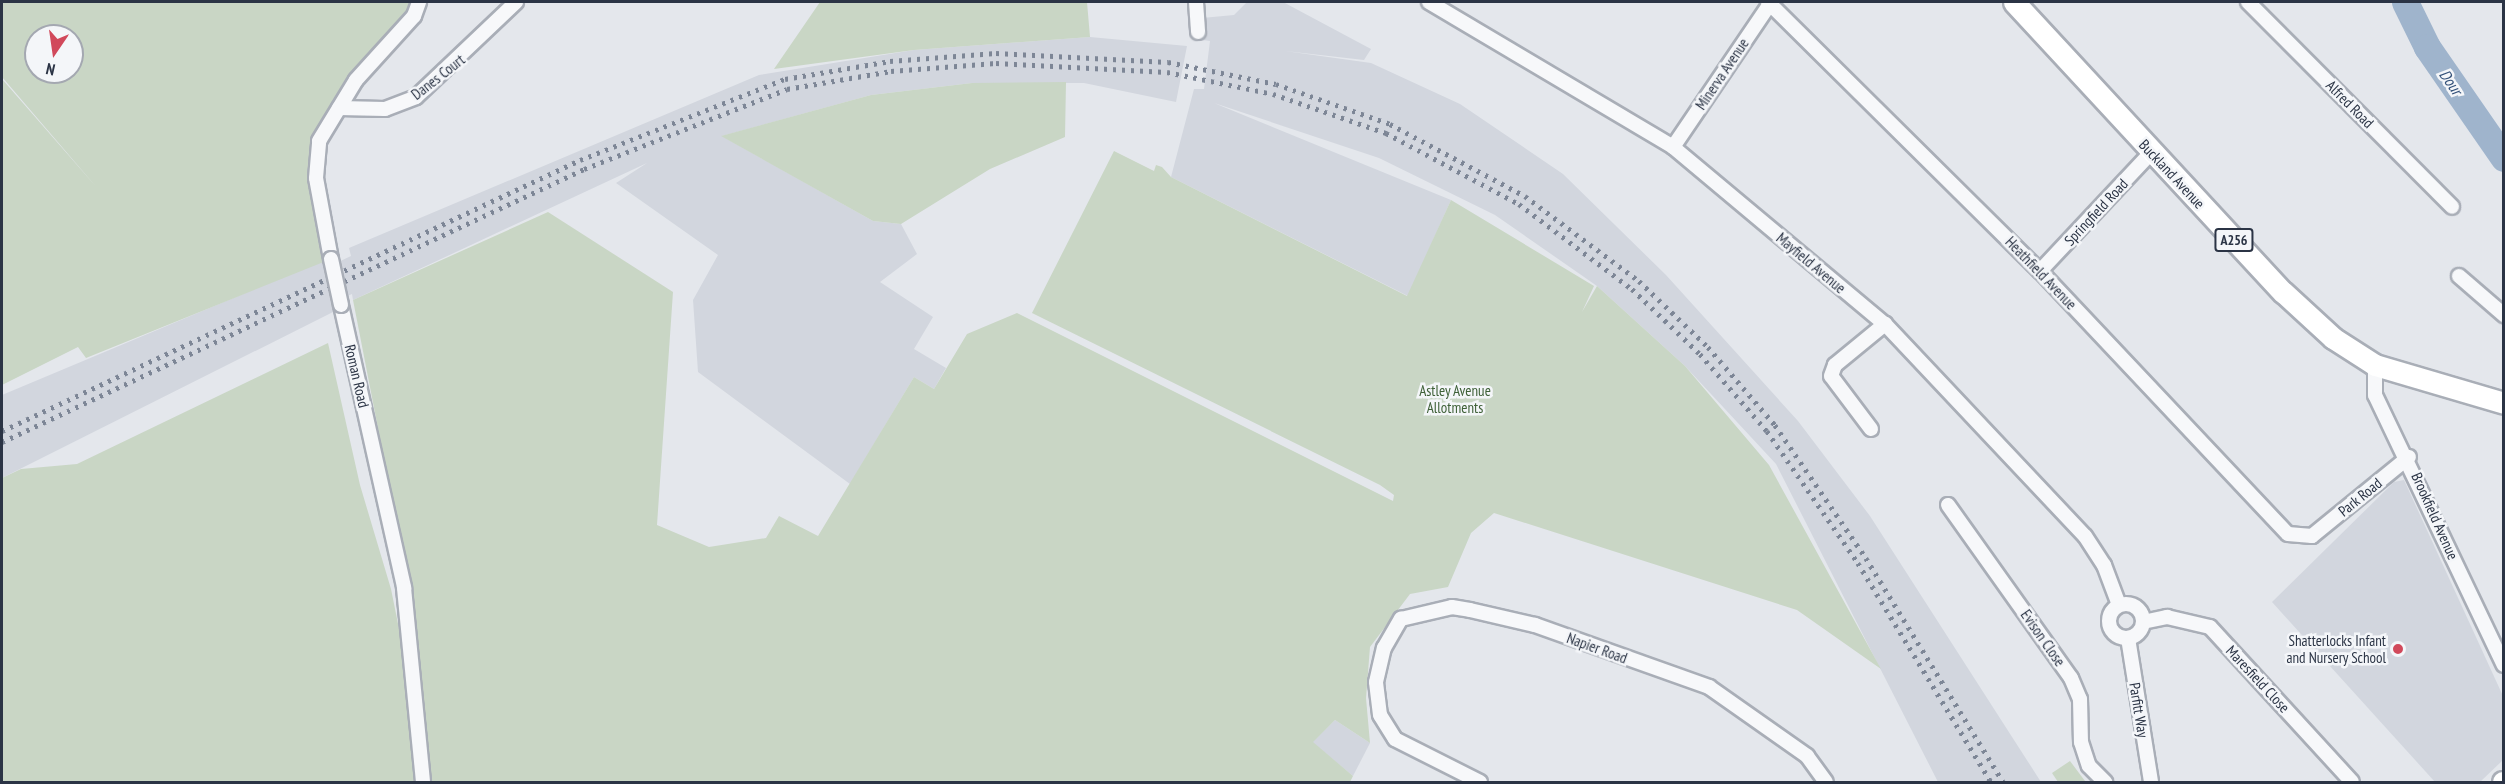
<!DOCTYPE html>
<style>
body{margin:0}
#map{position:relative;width:2505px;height:784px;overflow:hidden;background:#e4e7ec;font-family:"PT Sans Narrow",sans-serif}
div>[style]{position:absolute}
.built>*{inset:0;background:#d2d6de}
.green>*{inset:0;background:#c9d6c5}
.river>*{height:27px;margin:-13.5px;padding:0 13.5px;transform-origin:13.5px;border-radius:13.5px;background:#9fb4cc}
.roads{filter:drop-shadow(2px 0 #a9aeb7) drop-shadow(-2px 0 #a9aeb7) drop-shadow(0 2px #a9aeb7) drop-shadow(0 -2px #a9aeb7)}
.street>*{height:14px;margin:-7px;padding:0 7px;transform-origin:7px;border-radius:7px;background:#f7f8fa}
.street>.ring{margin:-7px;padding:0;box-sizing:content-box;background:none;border:14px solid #f7f8fa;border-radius:50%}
.secondary>*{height:20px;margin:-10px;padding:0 10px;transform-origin:10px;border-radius:10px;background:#fff}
.primary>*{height:21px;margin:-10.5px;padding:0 10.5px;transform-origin:10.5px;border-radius:10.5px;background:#fff}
.rail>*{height:4.5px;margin-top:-2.25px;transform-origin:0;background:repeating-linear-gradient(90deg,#7d8696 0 3px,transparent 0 9px)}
.bridges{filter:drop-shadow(2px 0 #a9aeb7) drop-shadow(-2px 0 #a9aeb7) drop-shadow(0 2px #a9aeb7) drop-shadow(0 -2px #a9aeb7)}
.street-bridge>*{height:14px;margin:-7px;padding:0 7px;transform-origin:7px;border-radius:7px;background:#f7f8fa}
.dots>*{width:16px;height:16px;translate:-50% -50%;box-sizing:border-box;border:3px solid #f4f6f9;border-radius:50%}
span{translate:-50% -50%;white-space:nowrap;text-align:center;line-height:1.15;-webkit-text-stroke:5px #f4f6f9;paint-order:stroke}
.shield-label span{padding:2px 4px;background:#f4f6f9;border:2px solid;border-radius:4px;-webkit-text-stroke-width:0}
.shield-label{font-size:14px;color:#2b3445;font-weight:700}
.street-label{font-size:15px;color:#2b3445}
.park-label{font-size:15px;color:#3f6138}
.poi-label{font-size:15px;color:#2b3445}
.right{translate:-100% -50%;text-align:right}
.water-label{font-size:16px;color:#34527a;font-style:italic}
.frame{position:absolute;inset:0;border:3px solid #2b3445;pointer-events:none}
.north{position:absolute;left:24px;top:24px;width:60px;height:60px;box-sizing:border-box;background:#f4f6f9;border:2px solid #a4a8b1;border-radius:50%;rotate:193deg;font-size:16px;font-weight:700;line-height:24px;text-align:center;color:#2b3445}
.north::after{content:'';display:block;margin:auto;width:21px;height:27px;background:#d1495b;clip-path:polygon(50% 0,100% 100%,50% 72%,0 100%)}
</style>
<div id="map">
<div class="built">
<i style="clip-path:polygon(1247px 2px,1283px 2px,1371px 49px,1364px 60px,1285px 51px,1371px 63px,1460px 104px,1563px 174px,1666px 275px,1798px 421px,1870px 516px,2041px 782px,1938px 782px,1776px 464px,1685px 366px,1597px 286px,1495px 215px,1379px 158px,1214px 103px,1451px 200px,1408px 296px,1171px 177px,1194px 89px,1204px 89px,1210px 41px,1203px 40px,1202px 18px,1234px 15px)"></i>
<i style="clip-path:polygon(1090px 37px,1187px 46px,1176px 102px,1084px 83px,972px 83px,871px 95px,722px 136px,873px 221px,901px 224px,917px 254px,880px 282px,933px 317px,914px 349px,946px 368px,934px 389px,914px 377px,850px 484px,698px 372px,693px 300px,718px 255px,616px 183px,647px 163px,353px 300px,352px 294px,338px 300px,339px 309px,2px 478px,2px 395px,331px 257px,332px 265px,351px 256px,349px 248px,759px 75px,914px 50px)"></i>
<i style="clip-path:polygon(2404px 480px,2503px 696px,2503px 760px,2480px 782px,2435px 782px,2272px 602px,2394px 482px)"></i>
<i style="clip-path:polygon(1335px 720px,1370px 743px,1353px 776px,1312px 742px)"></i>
</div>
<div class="green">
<i style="clip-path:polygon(evenodd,2px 2px,419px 2px,311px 140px,307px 178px,331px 259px,86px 358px,78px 347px,2px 385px,2px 79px,98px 189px,2px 77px,2px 2px,36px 36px,72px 36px,72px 72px,36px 72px,36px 36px)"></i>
<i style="clip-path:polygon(820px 2px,1087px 2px,1090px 37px,914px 50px,774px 69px)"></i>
<i style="clip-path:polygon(1066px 82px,1065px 137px,990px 169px,901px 224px,873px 221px,721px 136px,871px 95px,972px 83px)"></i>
<i style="clip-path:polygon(1114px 151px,1154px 171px,1156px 165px,1162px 167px,1171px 177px,1407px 296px,1451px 200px,1594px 286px,1582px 312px,1597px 286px,1685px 366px,1769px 465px,1881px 669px,1797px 610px,1494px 513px,1471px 533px,1448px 587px,1410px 594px,1370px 647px,1366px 698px,1370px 743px,1335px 720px,1313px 742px,1353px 776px,1350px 782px,427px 782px,408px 582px,353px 300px,548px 212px,673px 292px,657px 525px,709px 547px,766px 538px,779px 516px,818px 536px,914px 377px,934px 389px,967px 334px,1017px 313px,1393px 501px,1394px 495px,1380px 485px,1032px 313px)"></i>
<i style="clip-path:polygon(328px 343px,360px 485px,391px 589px,415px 708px,419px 782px,2px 782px,2px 478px,21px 469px,77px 464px)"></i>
<i style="clip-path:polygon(2070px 761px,2085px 781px,2058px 782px,2052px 773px)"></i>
</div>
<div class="river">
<i style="left:2405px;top:2px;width:50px;rotate:63.9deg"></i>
<i style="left:2427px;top:47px;width:135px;rotate:55.3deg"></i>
</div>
<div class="roads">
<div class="street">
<i style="left:1196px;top:2px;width:30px;rotate:86deg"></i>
<i style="left:1429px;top:2px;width:284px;rotate:30.7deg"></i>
<i style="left:1673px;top:147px;width:276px;rotate:39.9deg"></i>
<i style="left:1885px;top:324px;width:291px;rotate:46.7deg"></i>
<i style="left:2085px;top:536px;width:35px;rotate:57deg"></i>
<i style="left:2104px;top:565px;width:43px;rotate:69.4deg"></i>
<i style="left:1768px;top:2px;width:383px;rotate:44.7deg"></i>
<i style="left:2040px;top:271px;width:361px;rotate:46.7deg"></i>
<i style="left:2288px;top:534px;width:24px;rotate:5deg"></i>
<i style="left:2312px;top:536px;width:125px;rotate:-39.2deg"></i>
<i style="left:2248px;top:2px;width:289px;rotate:45.1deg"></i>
<i style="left:339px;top:108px;width:46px;rotate:1.2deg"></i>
<i style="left:385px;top:109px;width:33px;rotate:-21deg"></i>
<i style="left:416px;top:97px;width:138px;rotate:-43.5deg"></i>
<i style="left:1673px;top:147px;width:175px;rotate:-55.9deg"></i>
<i style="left:331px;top:259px;width:82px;rotate:-100.5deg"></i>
<i style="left:316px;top:178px;width:37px;rotate:-85deg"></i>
<i style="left:319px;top:141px;width:71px;rotate:-58.8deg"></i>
<i style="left:356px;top:80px;width:86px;rotate:-47.8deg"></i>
<i style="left:414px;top:16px;width:15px;rotate:-70deg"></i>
<i style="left:2040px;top:271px;width:162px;rotate:-46.8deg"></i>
<i style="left:2459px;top:276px;width:60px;rotate:40.9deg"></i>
<i style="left:341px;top:305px;width:290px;rotate:77.4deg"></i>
<i style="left:404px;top:588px;width:195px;rotate:84.4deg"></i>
<i style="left:2375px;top:365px;width:30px;rotate:90deg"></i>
<i style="left:2375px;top:395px;width:299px;rotate:64.5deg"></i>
<i style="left:1871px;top:429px;width:66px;rotate:-127deg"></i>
<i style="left:1831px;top:376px;width:12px;rotate:-70deg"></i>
<i style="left:1835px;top:365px;width:65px;rotate:-39.4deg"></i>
<i style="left:1948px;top:505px;width:212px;rotate:54.6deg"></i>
<i style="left:2071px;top:678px;width:23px;rotate:67deg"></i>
<i style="left:2080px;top:699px;width:43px;rotate:88.7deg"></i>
<i style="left:2081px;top:742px;width:25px;rotate:72deg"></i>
<i style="left:2089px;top:766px;width:23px;rotate:45deg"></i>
<i class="ring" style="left:2109px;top:604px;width:20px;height:20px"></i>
<i style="left:2143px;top:622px;width:25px;rotate:-12deg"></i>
<i style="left:2167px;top:617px;width:44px;rotate:13.1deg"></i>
<i style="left:2210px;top:627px;width:210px;rotate:47.5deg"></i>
<i style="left:2128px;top:638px;width:146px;rotate:80.9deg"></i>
<i style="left:1480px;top:782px;width:95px;rotate:-153.2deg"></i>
<i style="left:1395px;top:739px;width:28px;rotate:-122deg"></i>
<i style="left:1380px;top:715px;width:33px;rotate:-97deg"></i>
<i style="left:1376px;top:682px;width:35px;rotate:-77deg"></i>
<i style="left:1384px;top:648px;width:34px;rotate:-60deg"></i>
<i style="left:1401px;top:619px;width:52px;rotate:-13.2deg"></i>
<i style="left:1452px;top:607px;width:18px;rotate:9deg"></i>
<i style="left:1470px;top:610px;width:67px;rotate:13deg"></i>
<i style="left:1535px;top:625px;width:185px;rotate:19.6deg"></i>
<i style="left:1709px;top:687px;width:120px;rotate:35.1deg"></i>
<i style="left:1807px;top:756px;width:32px;rotate:54deg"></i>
</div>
<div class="secondary">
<i style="left:2503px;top:782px;width:1px"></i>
</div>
<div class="primary">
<i style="left:2014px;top:2px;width:396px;rotate:47.2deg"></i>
<i style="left:2283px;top:292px;width:68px;rotate:42.6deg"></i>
<i style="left:2333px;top:338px;width:50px;rotate:32.7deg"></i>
<i style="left:2375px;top:365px;width:134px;rotate:16.4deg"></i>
</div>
</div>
<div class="rail">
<i style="left:2px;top:431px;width:638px;rotate:-25.12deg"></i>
<i style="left:580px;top:160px;width:220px;rotate:-21.6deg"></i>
<i style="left:785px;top:79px;width:107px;rotate:-9.7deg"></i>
<i style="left:890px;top:61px;width:106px;rotate:-4.3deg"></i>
<i style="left:996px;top:53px;width:172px;rotate:3deg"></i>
<i style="left:1168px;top:62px;width:110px;rotate:11.5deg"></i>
<i style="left:1276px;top:84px;width:121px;rotate:19.3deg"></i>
<i style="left:1390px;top:124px;width:153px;rotate:28.1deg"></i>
<i style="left:1525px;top:196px;width:142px;rotate:36.7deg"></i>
<i style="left:1639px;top:281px;width:95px;rotate:43.7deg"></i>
<i style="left:1708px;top:347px;width:103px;rotate:49.3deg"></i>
<i style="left:1775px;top:425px;width:161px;rotate:55.6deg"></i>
<i style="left:1866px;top:558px;width:263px;rotate:58.5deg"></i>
<i style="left:2px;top:442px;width:643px;rotate:-25.13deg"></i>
<i style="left:584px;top:169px;width:218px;rotate:-21.5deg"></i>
<i style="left:787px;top:89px;width:106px;rotate:-9.8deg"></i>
<i style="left:891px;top:71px;width:105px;rotate:-4.4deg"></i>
<i style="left:996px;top:63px;width:171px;rotate:3deg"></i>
<i style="left:1167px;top:72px;width:108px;rotate:11.7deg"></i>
<i style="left:1273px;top:94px;width:120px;rotate:19deg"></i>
<i style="left:1386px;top:133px;width:151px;rotate:28.1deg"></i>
<i style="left:1519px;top:204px;width:141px;rotate:37deg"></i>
<i style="left:1632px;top:289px;width:94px;rotate:43.7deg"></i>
<i style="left:1700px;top:354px;width:102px;rotate:49deg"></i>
<i style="left:1767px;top:431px;width:160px;rotate:55.4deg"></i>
<i style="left:1858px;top:563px;width:256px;rotate:58.7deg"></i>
</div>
<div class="bridges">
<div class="street-bridge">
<i style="left:331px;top:259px;width:47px;rotate:77.7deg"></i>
</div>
</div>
<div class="dots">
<i style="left:2398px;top:649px;background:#d1495b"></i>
</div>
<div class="shield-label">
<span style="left:2234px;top:240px">A256</span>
</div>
<div class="street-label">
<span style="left:1722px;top:74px;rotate:-56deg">Minerva Avenue</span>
<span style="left:438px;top:77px;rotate:-38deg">Danes Court</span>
<span style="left:2350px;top:104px;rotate:45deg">Alfred Road</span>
<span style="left:2172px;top:174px;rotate:47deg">Buckland Avenue</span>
<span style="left:2096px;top:212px;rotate:-47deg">Springfield Road</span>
<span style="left:1811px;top:263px;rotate:40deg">Mayfield Avenue</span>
<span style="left:2041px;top:273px;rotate:46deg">Heathfield Avenue</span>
<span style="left:357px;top:376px;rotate:77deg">Roman Road</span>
<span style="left:2360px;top:497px;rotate:-39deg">Park Road</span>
<span style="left:2435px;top:516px;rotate:66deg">Brookfield Avenue</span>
<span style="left:2043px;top:638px;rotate:55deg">Evison Close</span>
<span style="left:1597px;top:648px;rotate:20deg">Napier Road</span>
<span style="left:2258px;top:679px;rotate:47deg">Maresfield Close</span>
<span style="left:2139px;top:710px;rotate:81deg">Parfitt Way</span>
</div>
<div class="park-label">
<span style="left:1455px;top:399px">Astley Avenue<br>Allotments</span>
</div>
<div class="poi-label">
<span class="right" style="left:2386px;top:649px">Shatterlocks Infant<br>and Nursery School</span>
</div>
<div class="water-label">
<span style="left:2451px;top:82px;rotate:55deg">Dour</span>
</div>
<div class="frame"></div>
<div class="north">N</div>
</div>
